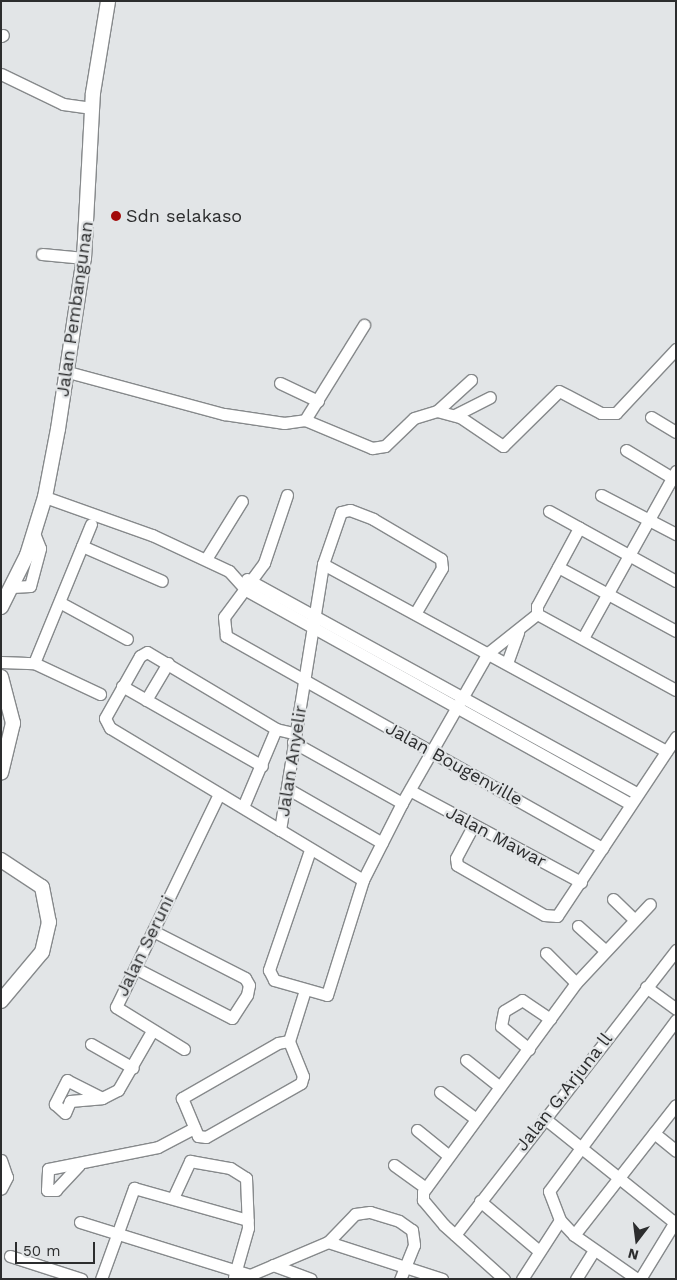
<!DOCTYPE html>
<style>
body{margin:0}
#map{position:relative;width:677px;height:1280px;overflow:hidden;background:#e2e5e7;font-family:"Work Sans",sans-serif}
div>[style]{position:absolute}
.roads{filter:drop-shadow(1px 0 #86898b) drop-shadow(-1px 0 #86898b) drop-shadow(0 1px #86898b) drop-shadow(0 -1px #86898b)}
.minor>*{height:11px;margin:-5.5px;padding:0 5.5px;transform-origin:5.5px;border-radius:5.5px;background:#fff}
.tertiary>*{height:14px;margin:-7px;padding:0 7px;transform-origin:7px;border-radius:7px;background:#fff}
.dots>*{width:14px;height:14px;translate:-50% -50%;box-sizing:border-box;border:2px solid #e2e5e7;border-radius:50%}
span{translate:-50% -50%;white-space:nowrap;text-align:center;line-height:1.15;-webkit-text-stroke:4.5px #e2e5e7;paint-order:stroke}
.poi-label{font-size:18px;color:#2c2d2e}
.left{translate:0 -50%;text-align:left}
.street-label{font-size:18px;color:#2c2d2e}
.frame{position:absolute;inset:0;border:2px solid #2c2d2e;pointer-events:none}
.north{position:absolute;left:612px;top:1215px;width:50px;height:50px;-webkit-text-stroke:4px #e2e5e7;paint-order:stroke;rotate:195deg;font-size:14px;font-weight:700;line-height:20px;text-align:center;color:#2c2d2e}
.north::after{content:'';display:block;margin:auto;width:18px;height:22px;background:#2c2d2e;clip-path:polygon(50% 0,100% 100%,50% 72%,0 100%)}
.scale{position:absolute;left:15px;top:1242px;width:80px;height:22px;box-sizing:border-box;border:2px solid #2c2d2e;border-top:0;padding-left:6px;font-size:15px;line-height:18px;white-space:nowrap;color:#2c2d2e;-webkit-text-stroke:4px #e2e5e7;paint-order:stroke}
</style>
<div id="map">
<div class="roads">
<div class="minor">
<i style="left:1px;top:36px;width:2px;rotate:-27deg"></i>
<i style="left:1px;top:74px;width:69px;rotate:25.8deg"></i>
<i style="left:63px;top:104px;width:29px;rotate:8deg"></i>
<i style="left:42px;top:254px;width:42px;rotate:5.4deg"></i>
<i style="left:68px;top:372px;width:162px;rotate:15.1deg"></i>
<i style="left:224px;top:414px;width:61px;rotate:8.5deg"></i>
<i style="left:284px;top:423px;width:21px;rotate:-8deg"></i>
<i style="left:305px;top:420px;width:73px;rotate:22.7deg"></i>
<i style="left:372px;top:448px;width:13px;rotate:-9deg"></i>
<i style="left:385px;top:446px;width:40px;rotate:-44deg"></i>
<i style="left:414px;top:418px;width:24px;rotate:-17deg"></i>
<i style="left:437px;top:411px;width:24px;rotate:15deg"></i>
<i style="left:460px;top:417px;width:52px;rotate:34deg"></i>
<i style="left:503px;top:446px;width:78px;rotate:-44.5deg"></i>
<i style="left:559px;top:391px;width:47px;rotate:27.6deg"></i>
<i style="left:601px;top:413px;width:15px"></i>
<i style="left:616px;top:413px;width:88px;rotate:-46.8deg"></i>
<i style="left:280px;top:383px;width:42px;rotate:25.3deg"></i>
<i style="left:437px;top:411px;width:46px;rotate:-42.4deg"></i>
<i style="left:455px;top:415px;width:39px;rotate:-27deg"></i>
<i style="left:651px;top:417px;width:29px;rotate:31deg"></i>
<i style="left:305px;top:420px;width:112px;rotate:-58.2deg"></i>
<i style="left:626px;top:450px;width:58px;rotate:31deg"></i>
<i style="left:287px;top:495px;width:72px;rotate:108.7deg"></i>
<i style="left:264px;top:563px;width:67px;rotate:126.5deg"></i>
<i style="left:224px;top:617px;width:19px;rotate:84deg"></i>
<i style="left:226px;top:636px;width:432px;rotate:29.4deg"></i>
<i style="left:601px;top:495px;width:85px;rotate:27.5deg"></i>
<i style="left:45px;top:497px;width:114px;rotate:19.6deg"></i>
<i style="left:152px;top:535px;width:85px;rotate:25.1deg"></i>
<i style="left:229px;top:571px;width:25px;rotate:48deg"></i>
<i style="left:246px;top:590px;width:440px;rotate:29.1deg"></i>
<i style="left:549px;top:511px;width:145px;rotate:28.9deg"></i>
<i style="left:82px;top:546px;width:87px;rotate:23.6deg"></i>
<i style="left:206px;top:559px;width:68px;rotate:-58.2deg"></i>
<i style="left:323px;top:564px;width:391px;rotate:28.6deg"></i>
<i style="left:558px;top:567px;width:134px;rotate:28.5deg"></i>
<i style="left:247px;top:579px;width:445px;rotate:28.8deg"></i>
<i style="left:12px;top:587px;width:18px;rotate:-3deg"></i>
<i style="left:30px;top:586px;width:39px;rotate:-75deg"></i>
<i style="left:40px;top:548px;width:16px;rotate:-112deg"></i>
<i style="left:61px;top:603px;width:75px;rotate:28.6deg"></i>
<i style="left:537px;top:614px;width:158px;rotate:28.7deg"></i>
<i style="left:583px;top:638px;width:191px;rotate:-60.9deg"></i>
<i style="left:1px;top:662px;width:33px;rotate:2deg"></i>
<i style="left:34px;top:663px;width:150px;rotate:-67.7deg"></i>
<i style="left:34px;top:663px;width:73px;rotate:25.2deg"></i>
<i style="left:507px;top:663px;width:33px;rotate:-70deg"></i>
<i style="left:122px;top:686px;width:161px;rotate:29.7deg"></i>
<i style="left:146px;top:700px;width:43px;rotate:-59.3deg"></i>
<i style="left:293px;top:742px;width:125px;rotate:29.2deg"></i>
<i style="left:290px;top:790px;width:106px;rotate:29.9deg"></i>
<i style="left:411px;top:791px;width:193px;rotate:28.2deg"></i>
<i style="left:243px;top:807px;width:85px;rotate:-67.1deg"></i>
<i style="left:473px;top:826px;width:36px;rotate:118deg"></i>
<i style="left:456px;top:858px;width:7px;rotate:82deg"></i>
<i style="left:457px;top:865px;width:100px;rotate:29.9deg"></i>
<i style="left:544px;top:915px;width:13px;rotate:4deg"></i>
<i style="left:557px;top:916px;width:215px;rotate:-56.4deg"></i>
<i style="left:280px;top:830px;width:198px;rotate:-149deg"></i>
<i style="left:110px;top:728px;width:11px;rotate:-117deg"></i>
<i style="left:105px;top:718px;width:71px;rotate:-60.6deg"></i>
<i style="left:140px;top:656px;width:8px;rotate:-30deg"></i>
<i style="left:147px;top:652px;width:150px;rotate:30.8deg"></i>
<i style="left:276px;top:729px;width:18px;rotate:13deg"></i>
<i style="left:310px;top:850px;width:127px;rotate:108.9deg"></i>
<i style="left:269px;top:970px;width:11px;rotate:63deg"></i>
<i style="left:274px;top:980px;width:55px;rotate:15.8deg"></i>
<i style="left:327px;top:995px;width:121px;rotate:-72.6deg"></i>
<i style="left:363px;top:880px;width:86px;rotate:-63.1deg"></i>
<i style="left:402px;top:803px;width:173px;rotate:-60.2deg"></i>
<i style="left:488px;top:653px;width:63px;rotate:-38.5deg"></i>
<i style="left:537px;top:614px;width:8px;rotate:-90deg"></i>
<i style="left:537px;top:606px;width:89px;rotate:-61.7deg"></i>
<i style="left:363px;top:880px;width:97px;rotate:-148.9deg"></i>
<i style="left:280px;top:830px;width:269px;rotate:-80.8deg"></i>
<i style="left:323px;top:564px;width:55px;rotate:-70.9deg"></i>
<i style="left:341px;top:512px;width:9px;rotate:-13deg"></i>
<i style="left:350px;top:510px;width:25px;rotate:21deg"></i>
<i style="left:373px;top:519px;width:79px;rotate:30.5deg"></i>
<i style="left:441px;top:559px;width:9px;rotate:84deg"></i>
<i style="left:442px;top:568px;width:51px;rotate:120.6deg"></i>
<i style="left:613px;top:899px;width:29px;rotate:44deg"></i>
<i style="left:578px;top:926px;width:36px;rotate:42deg"></i>
<i style="left:546px;top:953px;width:42px;rotate:45deg"></i>
<i style="left:135px;top:968px;width:109px;rotate:27.3deg"></i>
<i style="left:232px;top:1018px;width:27px;rotate:-57deg"></i>
<i style="left:247px;top:995px;width:10px;rotate:-79deg"></i>
<i style="left:249px;top:985px;width:8px;rotate:-120deg"></i>
<i style="left:245px;top:978px;width:103px;rotate:-152.9deg"></i>
<i style="left:646px;top:987px;width:37px;rotate:36deg"></i>
<i style="left:289px;top:1041px;width:11px;rotate:170deg"></i>
<i style="left:278px;top:1043px;width:111px;rotate:150.2deg"></i>
<i style="left:182px;top:1098px;width:41px;rotate:67.2deg"></i>
<i style="left:198px;top:1136px;width:8px;rotate:7deg"></i>
<i style="left:206px;top:1137px;width:109px;rotate:-29.6deg"></i>
<i style="left:301px;top:1083px;width:7px;rotate:-74deg"></i>
<i style="left:303px;top:1076px;width:38px;rotate:-112deg"></i>
<i style="left:289px;top:1041px;width:53px;rotate:-72.6deg"></i>
<i style="left:91px;top:1044px;width:48px;rotate:29.7deg"></i>
<i style="left:184px;top:1049px;width:80px;rotate:-148.3deg"></i>
<i style="left:116px;top:1007px;width:237px;rotate:-64.2deg"></i>
<i style="left:529px;top:1049px;width:36px;rotate:-141deg"></i>
<i style="left:501px;top:1026px;width:15px;rotate:-79deg"></i>
<i style="left:504px;top:1011px;width:21px;rotate:-31deg"></i>
<i style="left:522px;top:1000px;width:34px;rotate:34deg"></i>
<i style="left:466px;top:1060px;width:43px;rotate:38.5deg"></i>
<i style="left:440px;top:1092px;width:45px;rotate:36.9deg"></i>
<i style="left:102px;top:1098px;width:39px;rotate:-153deg"></i>
<i style="left:67px;top:1080px;width:27px;rotate:117deg"></i>
<i style="left:55px;top:1104px;width:13px;rotate:42deg"></i>
<i style="left:65px;top:1113px;width:13px;rotate:-67deg"></i>
<i style="left:70px;top:1101px;width:32px;rotate:-5deg"></i>
<i style="left:102px;top:1098px;width:18px;rotate:-27deg"></i>
<i style="left:118px;top:1090px;width:68px;rotate:-60deg"></i>
<i style="left:544px;top:1118px;width:166px;rotate:38.7deg"></i>
<i style="left:417px;top:1130px;width:41px;rotate:39.1deg"></i>
<i style="left:654px;top:1133px;width:28px;rotate:39deg"></i>
<i style="left:1px;top:1160px;width:18px;rotate:71deg"></i>
<i style="left:7px;top:1177px;width:13px;rotate:117deg"></i>
<i style="left:79px;top:1165px;width:34px;rotate:133deg"></i>
<i style="left:56px;top:1190px;width:9px;rotate:180deg"></i>
<i style="left:47px;top:1190px;width:21px;rotate:-87deg"></i>
<i style="left:48px;top:1169px;width:112px;rotate:-11.3deg"></i>
<i style="left:158px;top:1147px;width:41px;rotate:-27.8deg"></i>
<i style="left:394px;top:1165px;width:39px;rotate:36deg"></i>
<i style="left:173px;top:1198px;width:41px;rotate:-65.3deg"></i>
<i style="left:190px;top:1161px;width:41px;rotate:9.9deg"></i>
<i style="left:230px;top:1168px;width:19px;rotate:32deg"></i>
<i style="left:246px;top:1178px;width:50px;rotate:87.7deg"></i>
<i style="left:248px;top:1228px;width:51px;rotate:105.9deg"></i>
<i style="left:480px;top:1201px;width:77px;rotate:40.3deg"></i>
<i style="left:80px;top:1222px;width:178px;rotate:17.3deg"></i>
<i style="left:250px;top:1275px;width:85px;rotate:-22.9deg"></i>
<i style="left:328px;top:1242px;width:39px;rotate:-46deg"></i>
<i style="left:355px;top:1214px;width:15px;rotate:-8deg"></i>
<i style="left:370px;top:1212px;width:30px;rotate:17deg"></i>
<i style="left:399px;top:1221px;width:16px;rotate:35deg"></i>
<i style="left:412px;top:1230px;width:15px;rotate:82deg"></i>
<i style="left:414px;top:1245px;width:37px;rotate:112deg"></i>
<i style="left:455px;top:1235px;width:361px;rotate:-52.2deg"></i>
<i style="left:574px;top:1235px;width:165px;rotate:-51.9deg"></i>
<i style="left:328px;top:1242px;width:120px;rotate:18deg"></i>
<i style="left:10px;top:1256px;width:75px;rotate:17.9deg"></i>
<i style="left:273px;top:1265px;width:40px;rotate:20.2deg"></i>
<i style="left:101px;top:1279px;width:97px;rotate:-70.1deg"></i>
<i style="left:134px;top:1188px;width:118px;rotate:15.7deg"></i>
<i style="left:504px;top:1279px;width:81px;rotate:-138deg"></i>
<i style="left:444px;top:1225px;width:33px;rotate:-130deg"></i>
<i style="left:423px;top:1200px;width:8px;rotate:-90deg"></i>
<i style="left:423px;top:1192px;width:259px;rotate:-53.8deg"></i>
<i style="left:576px;top:983px;width:108px;rotate:-46.9deg"></i>
<i style="left:522px;top:1279px;width:70px;rotate:-57.2deg"></i>
<i style="left:576px;top:1279px;width:32px;rotate:-58deg"></i>
<i style="left:637px;top:1279px;width:77px;rotate:-145.1deg"></i>
<i style="left:574px;top:1235px;width:21px;rotate:-133deg"></i>
<i style="left:560px;top:1220px;width:31px;rotate:-111deg"></i>
<i style="left:549px;top:1191px;width:213px;rotate:-53.4deg"></i>
<i style="left:640px;top:1279px;width:69px;rotate:-58.6deg"></i>
</div>
<div class="tertiary">
<i style="left:1px;top:607px;width:58px;rotate:-63.4deg"></i>
<i style="left:27px;top:555px;width:61px;rotate:-72.8deg"></i>
<i style="left:45px;top:497px;width:69px;rotate:-79.2deg"></i>
<i style="left:58px;top:429px;width:173px;rotate:-81.4deg"></i>
<i style="left:84px;top:258px;width:165px;rotate:-86.9deg"></i>
<i style="left:93px;top:93px;width:93px;rotate:-80.7deg"></i>
<i style="left:1px;top:677px;width:48px;rotate:75.4deg"></i>
<i style="left:13px;top:723px;width:51px;rotate:103.5deg"></i>
<i style="left:1px;top:860px;width:49px;rotate:33.4deg"></i>
<i style="left:42px;top:887px;width:36px;rotate:79deg"></i>
<i style="left:49px;top:922px;width:31px;rotate:103deg"></i>
<i style="left:42px;top:952px;width:64px;rotate:129.9deg"></i>
</div>
</div>
<div class="dots">
<i style="left:116px;top:216px;background:#a20a0a"></i>
</div>
<div class="poi-label">
<span class="left" style="left:126px;top:216px">Sdn selakaso</span>
</div>
<div class="street-label">
<span style="left:75px;top:309px;rotate:-82deg">Jalan Pembangunan</span>
<span style="left:292px;top:761px;rotate:-81deg">Jalan Anyelir</span>
<span style="left:454px;top:764px;rotate:29deg">Jalan Bougenville</span>
<span style="left:496px;top:837px;rotate:28deg">Jalan Mawar</span>
<span style="left:145px;top:946px;rotate:-64deg">Jalan Seruni</span>
<span style="left:564px;top:1092px;rotate:-52deg">Jalan G.Arjuna ll</span>
</div>
<div class="frame"></div>
<div class="north">N</div>
<div class="scale">50 m</div>
</div>
